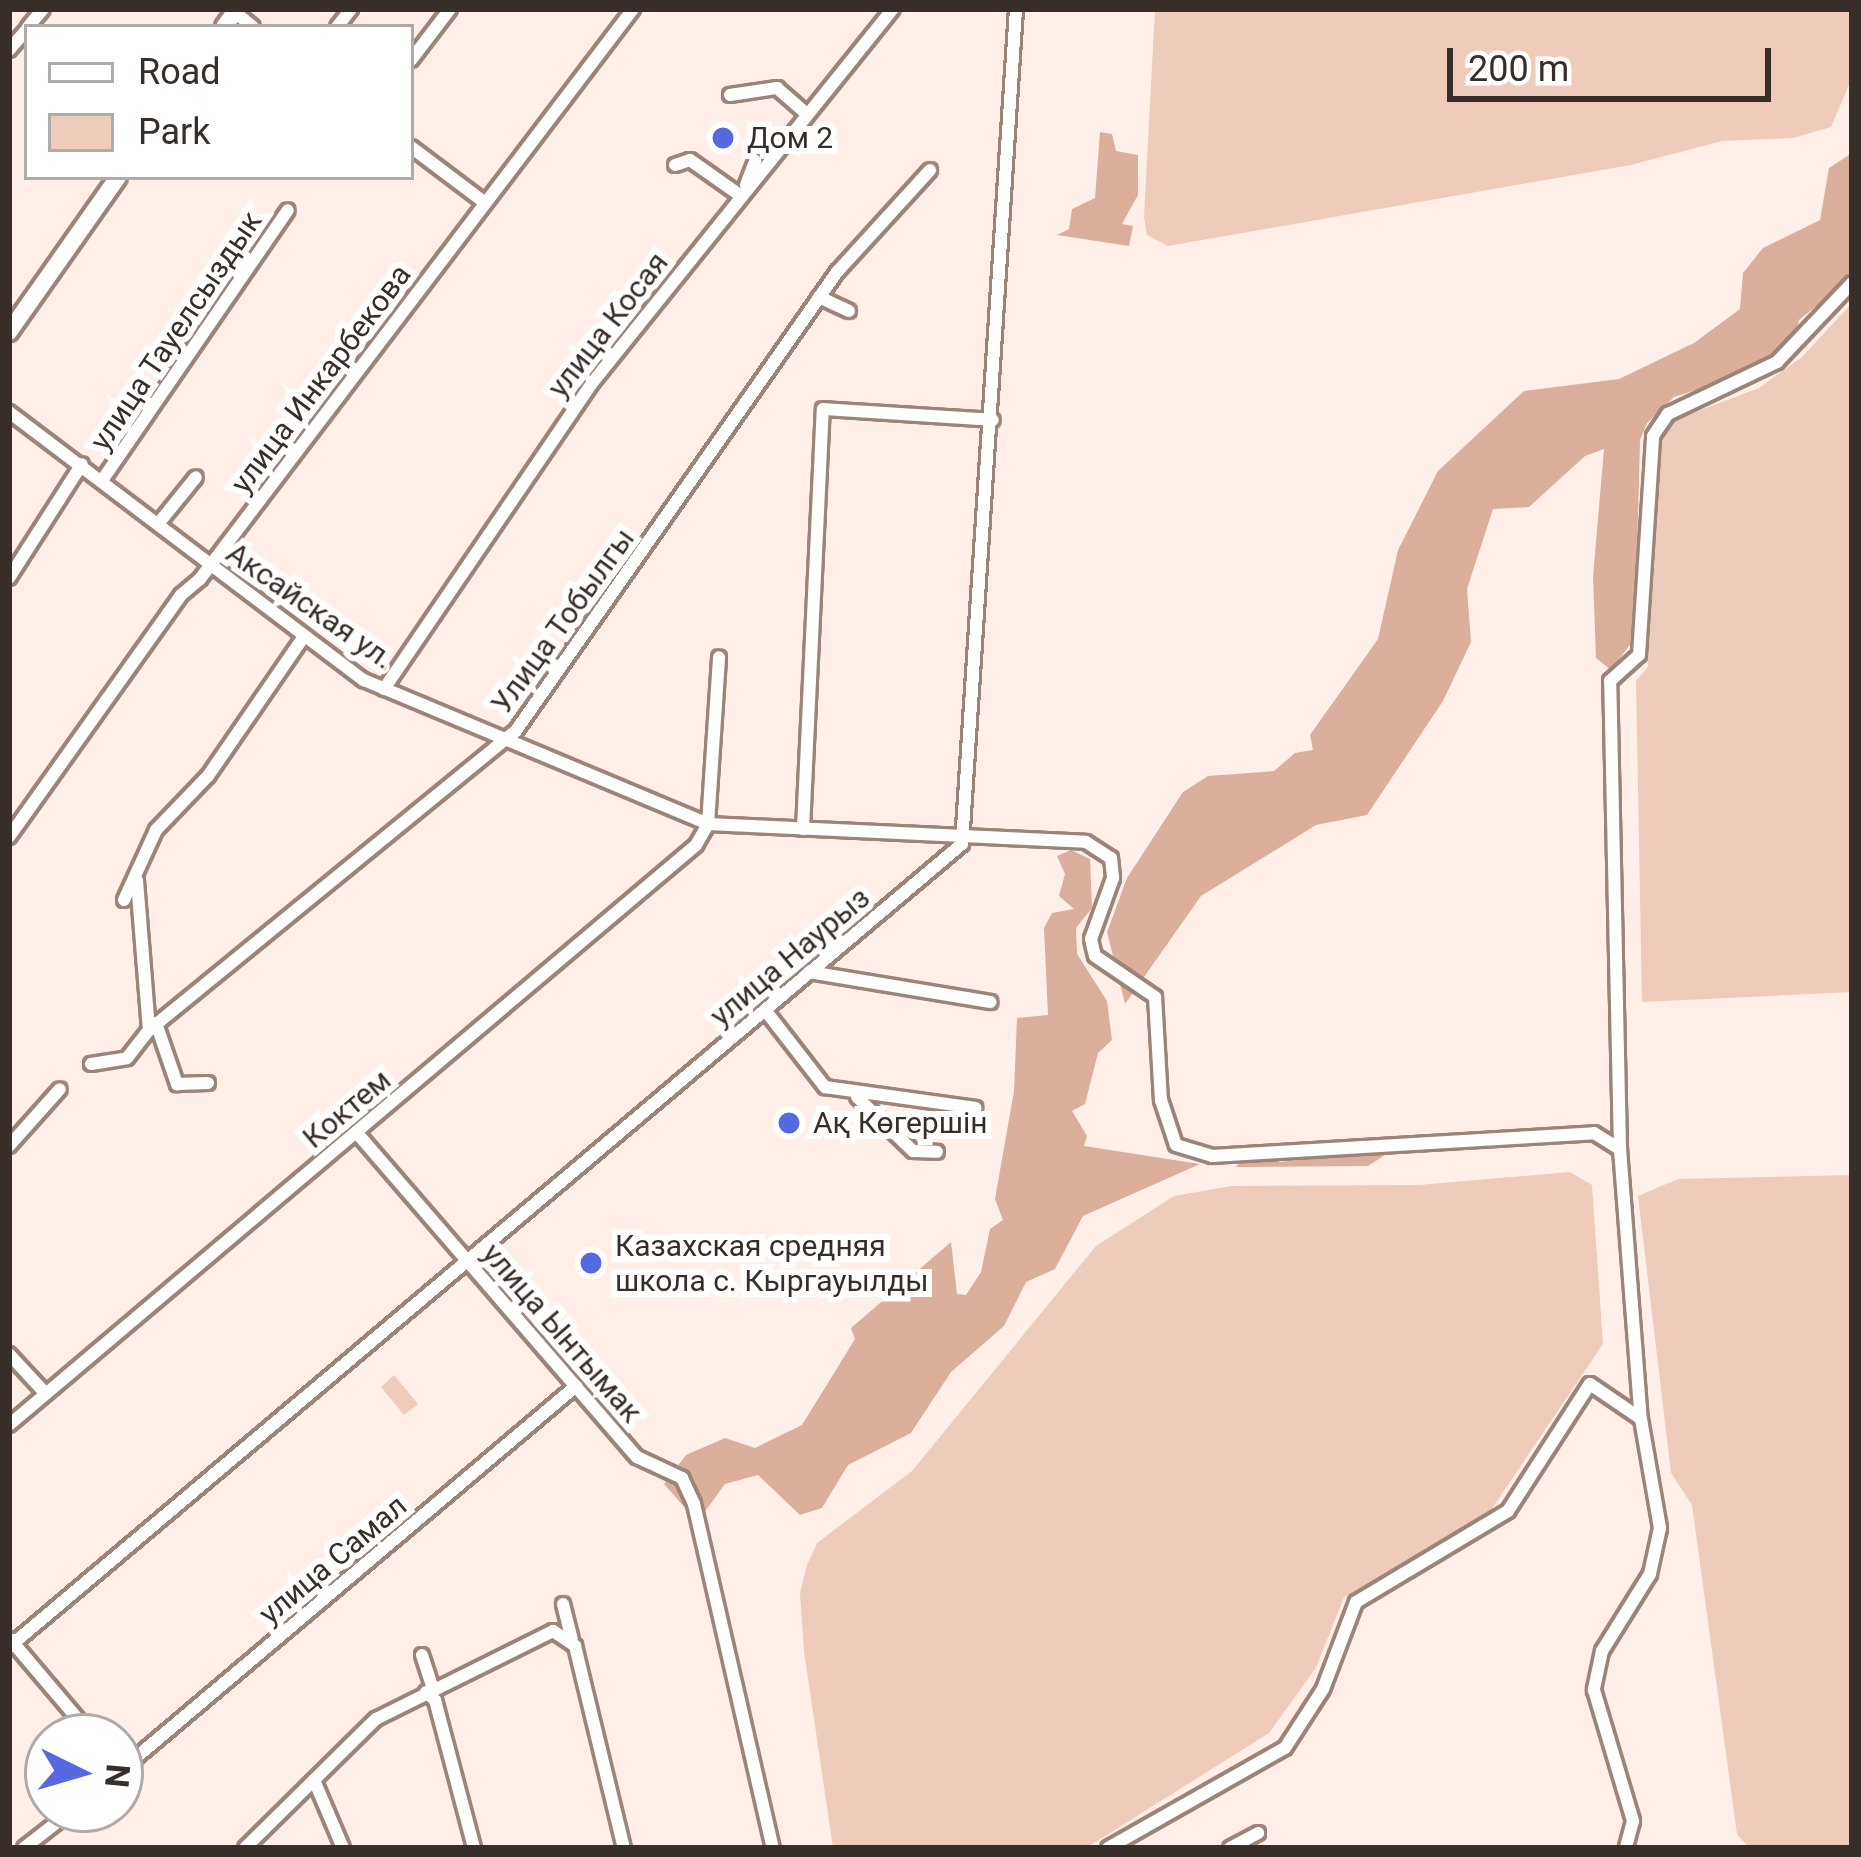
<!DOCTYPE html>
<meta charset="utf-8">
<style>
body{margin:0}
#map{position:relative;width:1861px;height:1857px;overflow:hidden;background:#ffefe8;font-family:Roboto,sans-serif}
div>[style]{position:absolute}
.green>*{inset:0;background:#eecbbb}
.forest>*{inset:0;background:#dbaf9b}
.roads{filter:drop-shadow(3px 0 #9c8479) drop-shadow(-3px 0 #9c8479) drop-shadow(0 3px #9c8479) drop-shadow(0 -3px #9c8479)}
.minor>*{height:12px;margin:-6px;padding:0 6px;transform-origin:6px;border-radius:6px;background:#fff}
.major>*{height:16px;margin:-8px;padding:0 8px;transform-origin:8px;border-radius:8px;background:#fff}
.dots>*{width:33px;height:33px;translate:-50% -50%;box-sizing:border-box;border:6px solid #fff;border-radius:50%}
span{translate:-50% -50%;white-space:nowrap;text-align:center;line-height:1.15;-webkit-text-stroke:12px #fff;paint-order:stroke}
.poi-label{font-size:30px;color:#382e29}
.left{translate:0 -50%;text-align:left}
.street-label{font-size:30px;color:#382e29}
.frame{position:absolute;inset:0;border:12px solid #382e29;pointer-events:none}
.legend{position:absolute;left:24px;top:24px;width:390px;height:156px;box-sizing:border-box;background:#fff;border:3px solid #afaba9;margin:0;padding:15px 21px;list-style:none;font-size:36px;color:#382e29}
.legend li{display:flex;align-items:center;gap:24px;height:60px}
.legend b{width:60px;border:3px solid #afaba9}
.north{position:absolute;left:24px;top:1713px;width:120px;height:120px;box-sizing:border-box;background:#fff;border:3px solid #afaba9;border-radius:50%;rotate:95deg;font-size:33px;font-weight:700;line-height:48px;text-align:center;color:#382e29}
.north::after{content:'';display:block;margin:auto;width:42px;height:54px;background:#5669e0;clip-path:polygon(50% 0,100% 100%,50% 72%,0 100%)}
.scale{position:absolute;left:1447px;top:48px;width:324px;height:54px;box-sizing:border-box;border:6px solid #382e29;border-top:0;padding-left:15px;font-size:36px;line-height:42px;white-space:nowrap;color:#382e29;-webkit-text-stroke:9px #fff;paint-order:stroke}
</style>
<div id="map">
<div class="green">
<i style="clip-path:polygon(1155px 9px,1852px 9px,1852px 78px,1831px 127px,1793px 138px,1722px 141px,1631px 165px,1168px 246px,1147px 235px,1144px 217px)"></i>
<i style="clip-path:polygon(1852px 303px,1852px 992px,1642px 1002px,1636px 681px,1648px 667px,1650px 514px,1660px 443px,1674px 420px,1759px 388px,1802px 357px)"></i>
<i style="clip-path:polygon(1570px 1172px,1592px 1185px,1603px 1344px,1491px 1510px,1456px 1539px,1344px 1597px,1316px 1668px,1269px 1733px,1086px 1848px,833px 1848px,804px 1651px,800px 1593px,807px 1565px,817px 1543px,912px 1471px,1096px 1246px,1174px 1196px,1231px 1186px,1419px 1185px)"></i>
<i style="clip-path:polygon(1852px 1175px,1852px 1848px,1749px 1848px,1737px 1834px,1692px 1505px,1671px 1473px,1638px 1196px,1678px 1179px)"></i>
<i style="clip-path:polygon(394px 1375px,418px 1404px,404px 1415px,381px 1387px)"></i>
</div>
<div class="forest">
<i style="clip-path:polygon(1100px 132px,1112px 134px,1116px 151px,1138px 155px,1138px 195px,1122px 224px,1133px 226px,1129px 246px,1057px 235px,1069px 229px,1072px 209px,1095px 198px)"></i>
<i style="clip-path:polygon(1852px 153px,1852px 277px,1799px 320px,1793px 344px,1752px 372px,1674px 397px,1647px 423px,1640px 440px,1635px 638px,1611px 670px,1596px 658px,1593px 577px,1604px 449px,1585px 456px,1529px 507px,1493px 509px,1467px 589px,1471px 642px,1443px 701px,1367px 815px,1316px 825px,1201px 896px,1125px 1004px,1107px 932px,1127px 878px,1183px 792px,1208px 776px,1274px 771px,1295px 753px,1313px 750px,1310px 735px,1378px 639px,1398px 550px,1438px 471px,1524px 391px,1619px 379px,1694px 343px,1740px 309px,1743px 273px,1763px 248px,1820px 220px,1829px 168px)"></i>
<i style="clip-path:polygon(1071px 850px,1090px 859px,1092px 908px,1076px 928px,1077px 954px,1107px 1001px,1112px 1040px,1098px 1053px,1085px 1104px,1072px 1111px,1087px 1136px,1084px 1146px,1200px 1164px,1083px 1216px,1055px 1269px,1026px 1282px,1004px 1326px,951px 1372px,911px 1433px,848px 1465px,822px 1508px,800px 1515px,758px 1475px,725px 1484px,701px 1517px,686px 1509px,664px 1484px,686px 1455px,725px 1438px,755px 1448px,802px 1425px,855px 1339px,851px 1328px,951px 1242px,957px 1294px,966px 1295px,981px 1272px,990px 1229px,1003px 1220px,995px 1199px,1014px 1091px,1017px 1018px,1048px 1015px,1044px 928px,1052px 913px,1074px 909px,1059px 896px,1065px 874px,1057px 856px)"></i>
<i style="clip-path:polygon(1362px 1141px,1385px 1155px,1368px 1166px,1236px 1167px,1251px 1146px,1280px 1162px,1309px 1159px,1328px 1143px)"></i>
</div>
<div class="roads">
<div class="minor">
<i style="left:231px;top:9px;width:28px;rotate:39deg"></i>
<i style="left:28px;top:27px;width:23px;rotate:-50deg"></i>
<i style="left:337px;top:27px;width:23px;rotate:-52deg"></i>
<i style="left:9px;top:50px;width:28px;rotate:-49deg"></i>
<i style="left:411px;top:60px;width:64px;rotate:-52.6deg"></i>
<i style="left:730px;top:95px;width:48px;rotate:-8.5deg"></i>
<i style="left:777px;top:88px;width:38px;rotate:41deg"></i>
<i style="left:411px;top:147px;width:91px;rotate:37deg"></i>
<i style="left:675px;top:165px;width:16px;rotate:-18deg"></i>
<i style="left:690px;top:160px;width:62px;rotate:35.2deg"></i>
<i style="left:746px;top:185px;width:26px;rotate:-69deg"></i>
<i style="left:819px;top:297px;width:33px;rotate:25deg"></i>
<i style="left:9px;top:412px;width:445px;rotate:37.1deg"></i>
<i style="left:364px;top:680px;width:373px;rotate:22.7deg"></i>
<i style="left:708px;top:824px;width:378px;rotate:2.7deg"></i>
<i style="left:1086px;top:842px;width:30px;rotate:33deg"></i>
<i style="left:1111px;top:858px;width:20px;rotate:84deg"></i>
<i style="left:1113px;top:878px;width:65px;rotate:109.8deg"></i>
<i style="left:1091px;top:939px;width:17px;rotate:77deg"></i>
<i style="left:1095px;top:956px;width:73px;rotate:34.3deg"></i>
<i style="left:1155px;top:997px;width:103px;rotate:86.7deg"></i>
<i style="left:1161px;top:1100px;width:47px;rotate:71.6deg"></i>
<i style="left:1176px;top:1145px;width:38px;rotate:17deg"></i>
<i style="left:1212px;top:1156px;width:383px;rotate:-3.4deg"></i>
<i style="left:1594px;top:1133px;width:31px;rotate:32deg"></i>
<i style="left:1620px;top:1149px;width:271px;rotate:85.6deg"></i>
<i style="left:1641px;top:1419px;width:111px;rotate:80.1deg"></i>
<i style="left:1660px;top:1528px;width:47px;rotate:102.3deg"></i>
<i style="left:1650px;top:1574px;width:91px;rotate:121.9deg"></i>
<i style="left:1602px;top:1651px;width:40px;rotate:102deg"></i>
<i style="left:1594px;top:1690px;width:137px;rotate:73.4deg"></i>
<i style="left:1633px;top:1821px;width:28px;rotate:105deg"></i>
<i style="left:103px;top:479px;width:326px;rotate:-55.5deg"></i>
<i style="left:158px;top:524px;width:60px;rotate:-51deg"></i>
<i style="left:9px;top:578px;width:135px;rotate:-57.4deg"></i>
<i style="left:384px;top:689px;width:370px;rotate:-55.8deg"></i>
<i style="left:592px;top:383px;width:480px;rotate:-51.2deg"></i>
<i style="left:803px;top:829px;width:420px;rotate:-87.3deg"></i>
<i style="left:823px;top:409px;width:170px;rotate:3.7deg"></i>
<i style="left:9px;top:837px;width:297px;rotate:-54.6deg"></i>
<i style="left:181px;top:595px;width:25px;rotate:-40deg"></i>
<i style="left:200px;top:579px;width:716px;rotate:-52.78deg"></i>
<i style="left:124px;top:900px;width:77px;rotate:-65.4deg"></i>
<i style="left:156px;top:830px;width:75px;rotate:-46.1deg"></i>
<i style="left:208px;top:776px;width:168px;rotate:-55.5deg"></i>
<i style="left:809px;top:972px;width:184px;rotate:9.4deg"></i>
<i style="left:765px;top:1010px;width:98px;rotate:52.1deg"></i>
<i style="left:825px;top:1087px;width:152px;rotate:7.9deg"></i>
<i style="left:156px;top:1023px;width:65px;rotate:71deg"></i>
<i style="left:177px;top:1084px;width:31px;rotate:-2deg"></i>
<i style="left:149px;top:1030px;width:472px;rotate:-39.2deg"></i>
<i style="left:515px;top:732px;width:562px;rotate:-55.01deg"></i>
<i style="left:837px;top:272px;width:138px;rotate:-47.6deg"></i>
<i style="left:91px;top:1064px;width:36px;rotate:-9deg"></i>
<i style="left:127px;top:1058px;width:36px;rotate:-52deg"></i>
<i style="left:149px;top:1030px;width:150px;rotate:-94.6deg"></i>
<i style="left:857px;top:1097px;width:78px;rotate:44deg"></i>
<i style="left:913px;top:1151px;width:24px;rotate:2deg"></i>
<i style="left:357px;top:1133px;width:428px;rotate:49.2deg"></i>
<i style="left:637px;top:1457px;width:50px;rotate:25deg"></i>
<i style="left:682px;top:1478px;width:29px;rotate:65deg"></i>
<i style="left:694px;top:1504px;width:353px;rotate:77.1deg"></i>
<i style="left:9px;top:1146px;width:76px;rotate:-48.2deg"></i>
<i style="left:1620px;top:1149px;width:468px;rotate:-91.2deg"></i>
<i style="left:1610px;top:681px;width:39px;rotate:-42deg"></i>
<i style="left:1639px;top:655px;width:219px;rotate:-86.3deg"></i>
<i style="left:1653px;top:436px;width:27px;rotate:-56deg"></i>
<i style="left:1668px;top:414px;width:121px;rotate:-25.5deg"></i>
<i style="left:1777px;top:362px;width:109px;rotate:-46.5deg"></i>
<i style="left:9px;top:1354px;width:54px;rotate:47.2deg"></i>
<i style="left:9px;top:1425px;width:899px;rotate:-40.17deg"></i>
<i style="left:696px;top:845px;width:24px;rotate:-60deg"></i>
<i style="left:708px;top:824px;width:167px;rotate:-86.2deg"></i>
<i style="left:563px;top:1604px;width:36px;rotate:76deg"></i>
<i style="left:10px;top:1639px;width:128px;rotate:49.7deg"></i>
<i style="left:9px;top:1647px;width:1246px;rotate:-40.12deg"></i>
<i style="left:962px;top:844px;width:837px;rotate:-86.3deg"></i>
<i style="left:422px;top:1655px;width:36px;rotate:72deg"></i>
<i style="left:426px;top:1692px;width:12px;rotate:42deg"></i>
<i style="left:435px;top:1700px;width:153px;rotate:75.2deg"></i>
<i style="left:120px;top:1771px;width:597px;rotate:-40.17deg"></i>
<i style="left:314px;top:1780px;width:74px;rotate:66.9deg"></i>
<i style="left:24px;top:1848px;width:63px;rotate:-38deg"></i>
<i style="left:245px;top:1848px;width:184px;rotate:-44.6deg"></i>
<i style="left:376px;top:1719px;width:198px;rotate:-26.4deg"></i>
<i style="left:553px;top:1631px;width:27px;rotate:34deg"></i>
<i style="left:575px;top:1646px;width:208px;rotate:76.4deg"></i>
<i style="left:1108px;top:1848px;width:203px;rotate:-29.5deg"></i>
<i style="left:1285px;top:1748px;width:70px;rotate:-57.2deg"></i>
<i style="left:1323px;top:1689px;width:93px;rotate:-69.2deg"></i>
<i style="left:1356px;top:1602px;width:177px;rotate:-30.9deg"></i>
<i style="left:1508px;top:1511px;width:151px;rotate:-57.2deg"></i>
<i style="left:1590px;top:1384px;width:60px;rotate:34.2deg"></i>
<i style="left:1230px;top:1848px;width:32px;rotate:-28deg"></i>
</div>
<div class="major">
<i style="left:224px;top:27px;width:22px;rotate:-54deg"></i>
<i style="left:9px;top:332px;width:189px;rotate:-54.9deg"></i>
</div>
</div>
<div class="dots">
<i style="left:723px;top:138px;background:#5669e0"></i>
<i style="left:789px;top:1123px;background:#5669e0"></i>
<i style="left:591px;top:1263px;background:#5669e0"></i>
</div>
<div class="poi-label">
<span class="left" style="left:747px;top:138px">Дом 2</span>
<span class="left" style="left:813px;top:1123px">Ақ Көгершін</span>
<span class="left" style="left:615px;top:1263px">Казахская средняя<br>школа с. Кыргауылды</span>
</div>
<div class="street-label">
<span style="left:608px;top:325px;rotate:-52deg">улица Косая</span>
<span style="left:176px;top:331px;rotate:-56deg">улица Тауелсыздык</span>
<span style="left:321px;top:379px;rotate:-53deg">улица Инкарбекова</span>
<span style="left:310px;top:606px;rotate:35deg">Аксайская ул.</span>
<span style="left:563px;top:621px;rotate:-54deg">Улица Тобылгы</span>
<span style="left:790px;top:957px;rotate:-40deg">улица Наурыз</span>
<span style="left:347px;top:1109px;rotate:-40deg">Коктем</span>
<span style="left:562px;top:1333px;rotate:49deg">улица Ынтымак</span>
<span style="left:333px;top:1560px;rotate:-40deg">улица Самал</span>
</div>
<div class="frame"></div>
<ul class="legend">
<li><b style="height:15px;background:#fff"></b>Road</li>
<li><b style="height:33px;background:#eecbbb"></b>Park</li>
</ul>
<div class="north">N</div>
<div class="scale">200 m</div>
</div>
